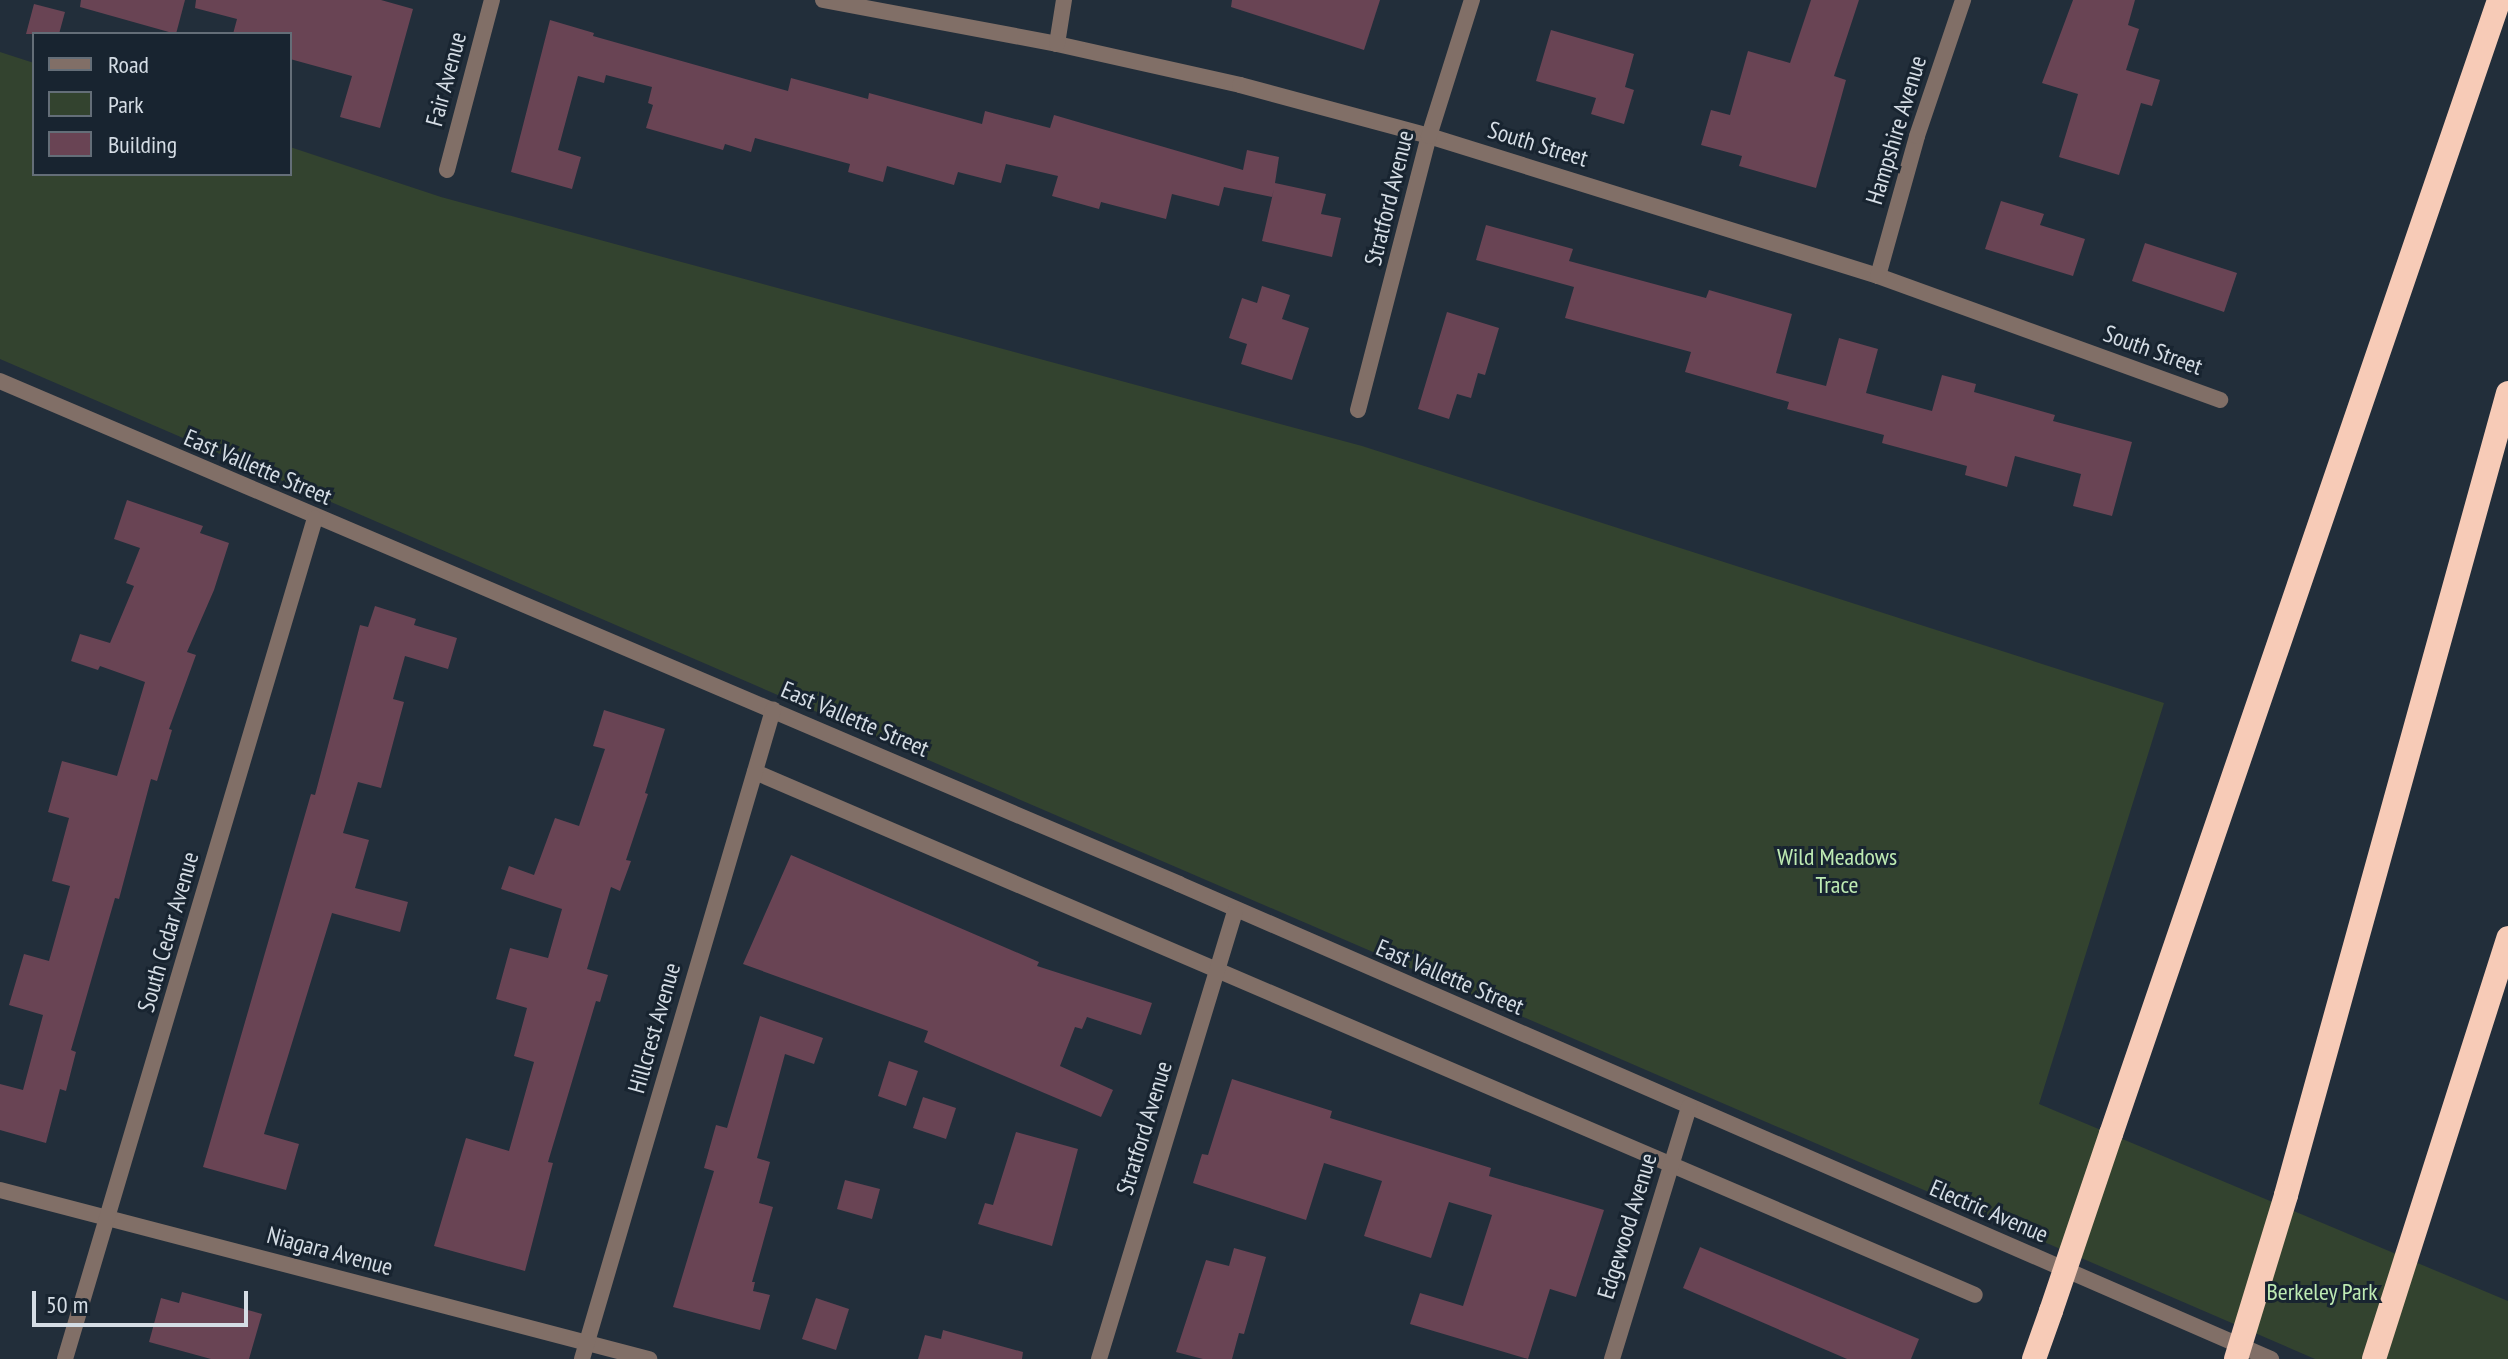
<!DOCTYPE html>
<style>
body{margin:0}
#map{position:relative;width:2508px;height:1359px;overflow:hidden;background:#222e3a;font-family:"PT Sans Narrow",sans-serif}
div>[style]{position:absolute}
.green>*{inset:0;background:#33432f}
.building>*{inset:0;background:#694454}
.minor>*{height:16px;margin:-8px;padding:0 8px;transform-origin:8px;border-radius:8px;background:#816f67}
.motorway>*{height:24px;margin:-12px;padding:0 12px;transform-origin:12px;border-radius:12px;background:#f7cbb7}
.motorway-bridge>*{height:24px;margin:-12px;padding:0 12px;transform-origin:12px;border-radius:12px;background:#f7cbb7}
span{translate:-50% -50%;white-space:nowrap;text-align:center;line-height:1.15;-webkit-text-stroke:6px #182430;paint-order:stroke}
.street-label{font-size:24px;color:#d5dde5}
.park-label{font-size:24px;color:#beebb3}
.legend{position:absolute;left:32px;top:32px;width:260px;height:144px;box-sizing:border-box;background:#182430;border:2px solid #646e78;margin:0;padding:10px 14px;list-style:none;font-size:24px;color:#d5dde5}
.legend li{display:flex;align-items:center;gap:16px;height:40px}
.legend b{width:40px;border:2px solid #646e78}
.scale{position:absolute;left:32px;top:1291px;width:216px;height:36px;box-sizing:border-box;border:4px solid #d5dde5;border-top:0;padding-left:10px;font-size:24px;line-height:28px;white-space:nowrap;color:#d5dde5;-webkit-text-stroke:6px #182430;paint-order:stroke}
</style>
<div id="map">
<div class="green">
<i style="clip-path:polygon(0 52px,34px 63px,34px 174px,290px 174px,290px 147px,441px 197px,1362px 446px,2164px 703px,2039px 1104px,2508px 1301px,2508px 1359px,2315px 1359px,0 359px)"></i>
</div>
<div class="building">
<i style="clip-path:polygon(81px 0,185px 0,176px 34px,80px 7px)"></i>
<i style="clip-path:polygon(196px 0,381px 0,413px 9px,380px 128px,340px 117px,352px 76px,290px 59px,290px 34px,233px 34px,237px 19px,195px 8px)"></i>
<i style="clip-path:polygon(1232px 0,1380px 0,1364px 50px,1231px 7px)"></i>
<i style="clip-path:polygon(1811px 0,1859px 0,1834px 76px,1846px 80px,1816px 188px,1739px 166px,1742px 156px,1701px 145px,1711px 110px,1730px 115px,1748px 51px,1790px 63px)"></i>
<i style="clip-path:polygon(2073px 0,2135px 0,2128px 25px,2139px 29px,2126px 70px,2160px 80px,2152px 106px,2141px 103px,2119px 175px,2059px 157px,2078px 94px,2042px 83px)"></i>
<i style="clip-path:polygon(34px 4px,65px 12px,59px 34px,26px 34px)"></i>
<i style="clip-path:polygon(550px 20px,594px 33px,593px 36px,788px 91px,791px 78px,868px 99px,869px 93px,982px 124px,985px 111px,1050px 128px,1054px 115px,1243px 170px,1247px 150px,1279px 157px,1275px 183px,1326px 194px,1321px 214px,1341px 218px,1332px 257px,1262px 241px,1274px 189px,1272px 197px,1224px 187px,1219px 206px,1172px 194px,1166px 219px,1101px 202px,1099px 209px,1052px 196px,1058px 176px,1006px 164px,1001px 183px,958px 172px,954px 185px,887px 166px,883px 182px,848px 172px,850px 164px,755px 138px,751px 152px,725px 144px,723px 150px,646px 128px,653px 105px,648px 103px,652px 87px,606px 75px,604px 83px,578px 76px,558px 150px,581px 157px,572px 189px,511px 172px)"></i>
<i style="clip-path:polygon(1551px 30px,1634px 54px,1625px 87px,1634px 90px,1624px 124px,1591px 114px,1596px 98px,1536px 81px)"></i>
<i style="clip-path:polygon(2001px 201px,2044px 214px,2040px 225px,2085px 239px,2073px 276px,1985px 249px)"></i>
<i style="clip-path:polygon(1486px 225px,1573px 249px,1569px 261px,1706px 298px,1709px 290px,1792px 314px,1776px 373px,1826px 386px,1839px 338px,1878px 349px,1866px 393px,1932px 411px,1942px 375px,1976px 384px,1974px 392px,2055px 415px,2053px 421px,2132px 442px,2112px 516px,2073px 506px,2081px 474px,2015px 456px,2007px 487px,1965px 475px,1967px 466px,1882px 443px,1884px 435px,1787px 409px,1789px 402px,1685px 372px,1691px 352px,1565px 318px,1574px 287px,1476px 260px)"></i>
<i style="clip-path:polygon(2145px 243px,2237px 273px,2224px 312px,2132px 281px)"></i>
<i style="clip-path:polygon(1262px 286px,1290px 295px,1282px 319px,1309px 328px,1292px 380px,1241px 364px,1247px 344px,1229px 338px,1242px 298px,1257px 303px)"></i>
<i style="clip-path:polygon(1447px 312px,1499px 328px,1485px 375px,1478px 373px,1471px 398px,1457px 394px,1449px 419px,1418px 409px)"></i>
<i style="clip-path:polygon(127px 500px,203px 526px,200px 533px,229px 543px,214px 590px,187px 652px,196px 655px,169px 729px,172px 730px,157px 781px,151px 779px,119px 899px,115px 898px,71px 1050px,76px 1052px,66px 1091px,60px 1089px,46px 1143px,0 1130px,0 1084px,23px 1090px,43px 1015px,9px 1005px,24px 954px,49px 961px,70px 886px,52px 881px,69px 818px,48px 812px,62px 761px,117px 776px,145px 682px,100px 666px,98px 670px,71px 661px,80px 634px,110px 643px,134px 586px,126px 583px,140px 548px,114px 539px)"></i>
<i style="clip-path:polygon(375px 606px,416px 619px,414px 625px,457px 638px,448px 669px,405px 656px,393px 699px,404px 702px,381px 788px,358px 782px,343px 833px,369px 840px,355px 888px,408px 902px,400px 932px,332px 913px,264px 1134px,299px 1144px,286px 1190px,203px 1167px,311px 794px,315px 795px,360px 625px,368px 627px)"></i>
<i style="clip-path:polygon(604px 710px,665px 729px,645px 793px,648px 794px,626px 860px,631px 861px,620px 891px,611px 887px,587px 969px,608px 975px,600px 1002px,596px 1001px,548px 1162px,553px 1163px,525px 1271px,434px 1246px,466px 1138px,509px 1151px,534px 1062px,514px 1056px,527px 1008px,496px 999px,510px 948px,548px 958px,562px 909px,501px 889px,509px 866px,534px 875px,555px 818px,579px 826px,605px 749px,593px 746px)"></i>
<i style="clip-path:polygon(791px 855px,1039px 962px,1037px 966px,1152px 1003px,1141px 1035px,1087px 1017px,1082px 1029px,1075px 1027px,1060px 1066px,1113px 1090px,1101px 1117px,924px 1042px,928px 1031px,743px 964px)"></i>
<i style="clip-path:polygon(760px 1016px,823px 1038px,814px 1064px,785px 1054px,757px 1158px,770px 1162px,759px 1203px,773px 1207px,752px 1282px,755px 1282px,753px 1291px,770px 1295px,760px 1330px,673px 1307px,714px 1171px,704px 1168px,716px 1125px,727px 1128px)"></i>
<i style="clip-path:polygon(889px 1061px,918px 1071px,906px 1106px,878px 1096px)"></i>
<i style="clip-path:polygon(1232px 1079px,1332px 1111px,1330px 1118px,1491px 1168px,1489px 1176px,1604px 1210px,1576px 1297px,1550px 1289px,1528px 1359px,1410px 1324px,1420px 1293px,1463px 1306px,1492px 1215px,1449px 1202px,1431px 1258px,1364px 1236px,1382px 1181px,1324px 1163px,1306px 1220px,1193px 1183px,1202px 1154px,1208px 1155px)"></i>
<i style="clip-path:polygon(923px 1097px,956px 1108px,946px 1139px,913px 1128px)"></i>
<i style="clip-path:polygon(1016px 1132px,1078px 1149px,1052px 1246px,978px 1224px,985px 1203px,993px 1205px)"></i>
<i style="clip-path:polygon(845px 1180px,880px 1189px,872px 1219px,837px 1209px)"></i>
<i style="clip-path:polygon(1700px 1247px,1919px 1339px,1911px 1359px,1847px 1359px,1683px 1288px)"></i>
<i style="clip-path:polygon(1234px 1248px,1266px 1257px,1244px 1334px,1239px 1333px,1232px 1359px,1203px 1359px,1176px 1352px,1206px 1260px,1229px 1266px)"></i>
<i style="clip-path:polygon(182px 1292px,262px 1314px,249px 1359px,211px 1359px,149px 1342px,161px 1298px,179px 1303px)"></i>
<i style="clip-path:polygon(816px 1298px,849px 1309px,836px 1350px,802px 1339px)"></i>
<i style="clip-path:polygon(943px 1330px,1023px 1352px,1022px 1359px,918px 1359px,925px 1335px,941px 1339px)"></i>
</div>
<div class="minor">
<i style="left:823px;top:0;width:238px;rotate:10.6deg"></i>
<i style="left:1057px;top:44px;width:188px;rotate:12.6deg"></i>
<i style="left:1240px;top:85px;width:196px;rotate:15.1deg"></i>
<i style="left:1429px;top:136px;width:470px;rotate:17.3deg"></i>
<i style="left:1878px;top:276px;width:364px;rotate:19.9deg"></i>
<i style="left:1057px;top:44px;width:45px;rotate:-81deg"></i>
<i style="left:447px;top:170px;width:176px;rotate:-75.2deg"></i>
<i style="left:1878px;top:276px;width:145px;rotate:-74.4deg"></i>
<i style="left:1917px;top:136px;width:144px;rotate:-71.3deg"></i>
<i style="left:0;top:381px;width:1282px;rotate:23.1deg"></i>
<i style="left:1179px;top:884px;width:1191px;rotate:23.51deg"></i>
<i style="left:1358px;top:410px;width:283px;rotate:-75.5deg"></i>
<i style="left:1429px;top:136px;width:143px;rotate:-72.5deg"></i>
<i style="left:755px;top:772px;width:1327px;rotate:23.2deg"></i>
<i style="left:0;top:1190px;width:671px;rotate:14.6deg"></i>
<i style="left:65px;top:1359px;width:877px;rotate:-73.44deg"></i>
<i style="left:582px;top:1359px;width:677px;rotate:-73.6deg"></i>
<i style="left:1099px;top:1359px;width:468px;rotate:-73.1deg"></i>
<i style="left:1612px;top:1359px;width:264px;rotate:-73deg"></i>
</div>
<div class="motorway">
<i style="left:2111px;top:1134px;width:1199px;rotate:-71.11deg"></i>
<i style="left:2286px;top:1195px;width:832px;rotate:-74.53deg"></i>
<i style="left:2034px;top:1359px;width:51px;rotate:-70.5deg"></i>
<i style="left:2374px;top:1359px;width:442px;rotate:-72.3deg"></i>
</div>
<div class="motorway-bridge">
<i style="left:2051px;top:1311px;width:187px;rotate:-71.3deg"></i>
<i style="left:2236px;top:1359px;width:171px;rotate:-73deg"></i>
</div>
<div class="street-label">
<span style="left:446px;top:79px;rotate:-75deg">Fair Avenue</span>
<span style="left:1896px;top:130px;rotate:-73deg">Hampshire Avenue</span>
<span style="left:1538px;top:144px;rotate:17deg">South Street</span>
<span style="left:1389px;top:198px;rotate:-76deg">Stratford Avenue</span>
<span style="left:2153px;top:350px;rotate:20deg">South Street</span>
<span style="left:258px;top:467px;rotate:23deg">East Vallette Street</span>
<span style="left:855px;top:719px;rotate:23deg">East Vallette Street</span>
<span style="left:168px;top:932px;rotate:-74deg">South Cedar Avenue</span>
<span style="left:1450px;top:977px;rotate:23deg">East Vallette Street</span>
<span style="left:654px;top:1028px;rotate:-74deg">Hillcrest Avenue</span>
<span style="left:1144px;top:1128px;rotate:-73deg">Stratford Avenue</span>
<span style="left:1989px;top:1211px;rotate:23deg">Electric Avenue</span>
<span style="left:1627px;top:1226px;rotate:-73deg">Edgewood Avenue</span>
<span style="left:330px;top:1251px;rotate:15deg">Niagara Avenue</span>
</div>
<div class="park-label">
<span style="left:1837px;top:871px">Wild Meadows<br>Trace</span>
<span style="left:2322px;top:1292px">Berkeley Park</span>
</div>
<ul class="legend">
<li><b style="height:10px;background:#816f67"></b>Road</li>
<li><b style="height:22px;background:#33432f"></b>Park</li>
<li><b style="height:22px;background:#694454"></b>Building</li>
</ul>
<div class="scale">50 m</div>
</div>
